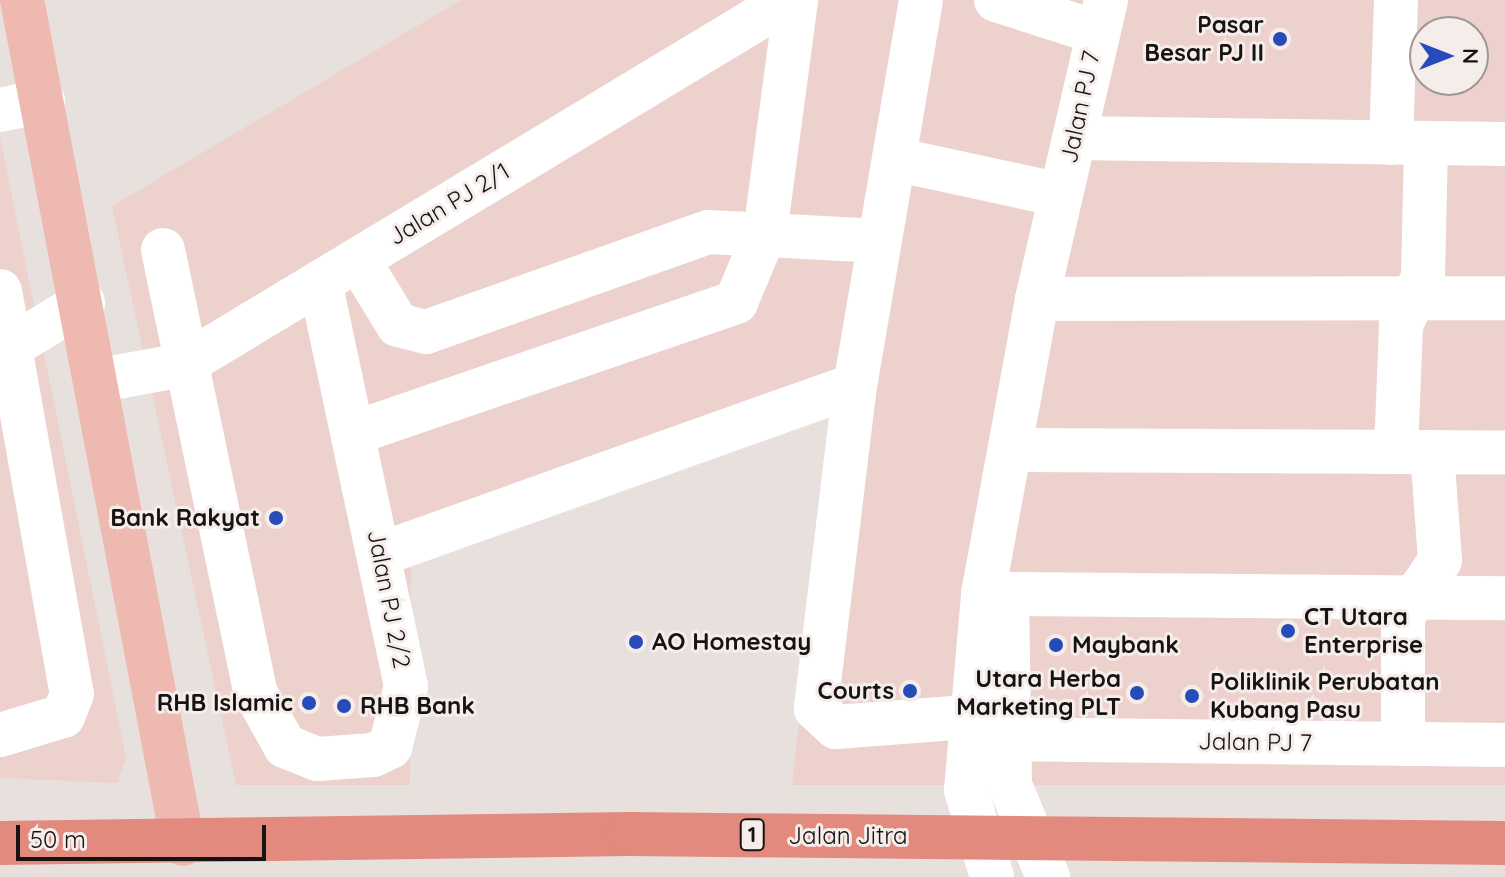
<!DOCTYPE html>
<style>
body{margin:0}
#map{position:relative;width:1505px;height:877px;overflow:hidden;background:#e8e0dd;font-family:Quicksand,sans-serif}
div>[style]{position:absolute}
.commercial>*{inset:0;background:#ecd1cd}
.minor>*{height:44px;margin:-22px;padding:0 22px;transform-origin:22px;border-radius:22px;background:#fff}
.major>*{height:44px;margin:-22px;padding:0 22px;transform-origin:22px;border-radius:22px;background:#eeb9b1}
.highway>*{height:44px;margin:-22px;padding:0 22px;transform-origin:22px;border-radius:22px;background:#e28a7d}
.dots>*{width:22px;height:22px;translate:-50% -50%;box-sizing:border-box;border:4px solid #f5edea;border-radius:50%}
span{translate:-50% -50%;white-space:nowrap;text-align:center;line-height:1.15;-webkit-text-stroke:6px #f5edea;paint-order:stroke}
.shield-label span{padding:2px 6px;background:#f5edea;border:2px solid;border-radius:6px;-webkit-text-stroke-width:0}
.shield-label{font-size:22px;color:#161312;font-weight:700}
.poi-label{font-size:24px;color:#161312;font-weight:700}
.right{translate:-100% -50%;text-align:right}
.left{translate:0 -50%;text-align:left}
.street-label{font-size:24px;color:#161312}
.north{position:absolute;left:1409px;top:16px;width:80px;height:80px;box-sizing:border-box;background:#f5edea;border:2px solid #9c9694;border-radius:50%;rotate:90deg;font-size:22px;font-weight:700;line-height:32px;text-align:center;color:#161312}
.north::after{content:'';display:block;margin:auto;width:28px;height:36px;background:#284bba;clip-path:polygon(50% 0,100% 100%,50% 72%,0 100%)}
.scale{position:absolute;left:16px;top:825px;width:250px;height:36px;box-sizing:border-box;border:4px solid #161312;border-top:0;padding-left:10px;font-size:24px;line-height:28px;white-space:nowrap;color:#161312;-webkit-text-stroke:6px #f5edea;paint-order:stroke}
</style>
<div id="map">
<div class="commercial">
<i style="clip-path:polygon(evenodd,461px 0,1505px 0,1505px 785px,792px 785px,835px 413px,411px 551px,410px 785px,236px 785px,112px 206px,461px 0,1425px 32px,1473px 32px,1473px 80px,1425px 80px,1425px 32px)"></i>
<i style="clip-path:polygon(0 137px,126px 757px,118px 783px,0 778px)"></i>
</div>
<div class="minor">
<i style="left:921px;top:0;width:391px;rotate:99.7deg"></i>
<i style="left:855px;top:385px;width:326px;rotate:96.9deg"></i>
<i style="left:816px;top:709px;width:27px;rotate:42deg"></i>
<i style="left:836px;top:727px;width:131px;rotate:-4.4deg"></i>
<i style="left:996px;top:0;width:105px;rotate:17.7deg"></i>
<i style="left:0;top:110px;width:44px;rotate:-11.8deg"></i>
<i style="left:1074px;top:138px;width:431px;rotate:0.8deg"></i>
<i style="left:1391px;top:143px;width:143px;rotate:-88deg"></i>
<i style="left:894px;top:159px;width:170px;rotate:12.2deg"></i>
<i style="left:163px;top:250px;width:451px;rotate:78.2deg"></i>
<i style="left:255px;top:692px;width:62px;rotate:60.9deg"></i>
<i style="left:285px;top:746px;width:35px;rotate:22deg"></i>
<i style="left:318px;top:759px;width:55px;rotate:-4.2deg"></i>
<i style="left:373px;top:755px;width:19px;rotate:-25deg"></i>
<i style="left:390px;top:747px;width:63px;rotate:-75.3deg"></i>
<i style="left:406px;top:686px;width:413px;rotate:-102deg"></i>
<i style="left:358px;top:260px;width:76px;rotate:58.4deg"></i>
<i style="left:398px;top:325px;width:29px;rotate:14deg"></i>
<i style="left:426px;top:332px;width:300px;rotate:-19.5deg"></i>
<i style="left:709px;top:232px;width:171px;rotate:3deg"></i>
<i style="left:0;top:291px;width:409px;rotate:79.9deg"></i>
<i style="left:72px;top:694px;width:24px;rotate:112deg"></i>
<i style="left:63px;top:716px;width:66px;rotate:163.2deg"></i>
<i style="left:1037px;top:299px;width:468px;rotate:-0.1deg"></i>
<i style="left:0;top:353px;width:97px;rotate:-31.1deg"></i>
<i style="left:100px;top:380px;width:84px;rotate:-10.2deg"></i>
<i style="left:183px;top:365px;width:707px;rotate:-31.1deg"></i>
<i style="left:354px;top:433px;width:404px;rotate:-18.9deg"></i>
<i style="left:736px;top:302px;width:75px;rotate:-67.2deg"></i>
<i style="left:765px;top:233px;width:235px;rotate:-82.4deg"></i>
<i style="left:1012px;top:450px;width:493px;rotate:0.3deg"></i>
<i style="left:1396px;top:451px;width:126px;rotate:-87.7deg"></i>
<i style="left:1401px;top:325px;width:53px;rotate:-65.4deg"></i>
<i style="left:1423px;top:277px;width:134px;rotate:-88.7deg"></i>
<i style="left:381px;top:554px;width:503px;rotate:-19.62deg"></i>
<i style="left:1007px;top:594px;width:498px;rotate:0.5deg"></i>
<i style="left:1007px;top:595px;width:190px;rotate:89.1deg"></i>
<i style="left:1010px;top:785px;width:100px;rotate:67.6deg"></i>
<i style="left:1005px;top:739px;width:500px;rotate:0.69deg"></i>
<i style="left:1403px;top:744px;width:128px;rotate:-90deg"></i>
<i style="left:1403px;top:616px;width:67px;rotate:-56.5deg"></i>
<i style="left:1440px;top:560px;width:108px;rotate:-94.2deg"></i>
<i style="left:992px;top:877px;width:91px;rotate:-106.6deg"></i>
<i style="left:966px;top:790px;width:197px;rotate:-85deg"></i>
<i style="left:983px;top:594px;width:300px;rotate:-79.6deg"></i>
<i style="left:1037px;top:299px;width:307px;rotate:-77deg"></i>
</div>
<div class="major">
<i style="left:22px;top:0;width:859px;rotate:79.2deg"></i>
</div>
<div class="highway">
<i style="left:0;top:843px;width:629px;rotate:-0.82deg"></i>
<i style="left:629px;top:834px;width:876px;rotate:0.59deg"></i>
</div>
<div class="dots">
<i style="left:1280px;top:39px;background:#284bba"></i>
<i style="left:276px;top:518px;background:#284bba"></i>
<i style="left:1288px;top:631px;background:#284bba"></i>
<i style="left:636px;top:642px;background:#284bba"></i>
<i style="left:1056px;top:645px;background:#284bba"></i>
<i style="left:910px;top:691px;background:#284bba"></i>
<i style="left:1137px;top:693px;background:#284bba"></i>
<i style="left:1192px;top:696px;background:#284bba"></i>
<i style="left:309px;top:703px;background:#284bba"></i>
<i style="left:344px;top:706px;background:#284bba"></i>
</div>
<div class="shield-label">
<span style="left:752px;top:835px">1</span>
</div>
<div class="poi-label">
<span class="right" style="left:1264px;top:39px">Pasar<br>Besar PJ II</span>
<span class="right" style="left:260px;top:518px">Bank Rakyat</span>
<span class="left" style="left:1304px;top:631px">CT Utara<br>Enterprise</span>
<span class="left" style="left:652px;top:642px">AO Homestay</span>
<span class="left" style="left:1072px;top:645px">Maybank</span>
<span class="right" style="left:1121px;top:693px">Utara Herba<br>Marketing PLT</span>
<span class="left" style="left:1210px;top:696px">Poliklinik Perubatan<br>Kubang Pasu</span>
<span class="right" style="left:894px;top:691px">Courts</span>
<span class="right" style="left:293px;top:703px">RHB Islamic</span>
<span class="left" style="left:360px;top:706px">RHB Bank</span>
</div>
<div class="street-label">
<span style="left:1080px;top:107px;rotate:-78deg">Jalan PJ 7</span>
<span style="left:449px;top:204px;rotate:-31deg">Jalan PJ 2/1</span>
<span style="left:389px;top:599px;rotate:79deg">Jalan PJ 2/2</span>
<span style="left:1255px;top:742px;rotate:1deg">Jalan PJ 7</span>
<span style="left:848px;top:836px">Jalan Jitra</span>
</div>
<div class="north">N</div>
<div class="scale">50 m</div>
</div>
